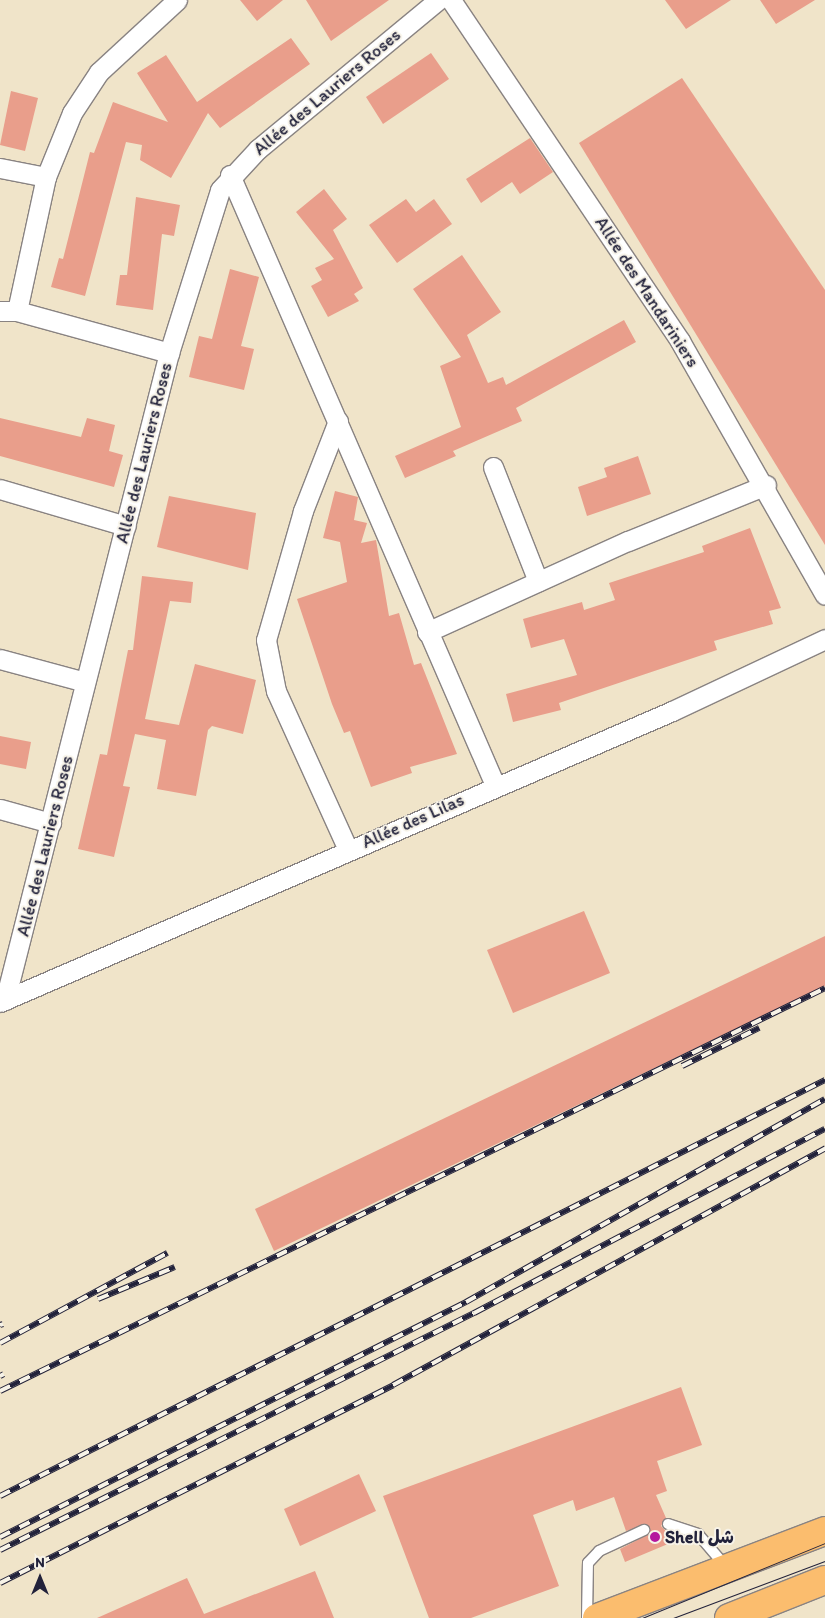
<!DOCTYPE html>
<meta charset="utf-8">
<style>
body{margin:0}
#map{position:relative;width:825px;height:1618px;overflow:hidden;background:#f0e4c9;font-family:Itim,"Playpen Sans Arabic",sans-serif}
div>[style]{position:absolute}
.building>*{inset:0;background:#e99e8b}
.roads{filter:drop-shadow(1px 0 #898382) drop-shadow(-1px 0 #898382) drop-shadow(0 1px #898382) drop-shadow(0 -1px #898382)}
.lane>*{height:10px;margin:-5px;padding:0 5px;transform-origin:5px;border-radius:5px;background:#fff}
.street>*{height:19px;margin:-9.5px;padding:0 9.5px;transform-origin:9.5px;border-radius:9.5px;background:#fff}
.primary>*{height:28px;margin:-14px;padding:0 14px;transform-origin:14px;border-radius:14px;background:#fbbd6e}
.tram>*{height:1px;margin:-0.5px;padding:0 0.5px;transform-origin:0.5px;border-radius:0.5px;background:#22223b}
.rail>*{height:5.5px;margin-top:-2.75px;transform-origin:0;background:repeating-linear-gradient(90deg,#f7f3e8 0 11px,#22223b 0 22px);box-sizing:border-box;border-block:1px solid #22223b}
.dots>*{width:14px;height:14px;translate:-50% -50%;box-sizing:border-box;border:2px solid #f7f3e8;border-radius:50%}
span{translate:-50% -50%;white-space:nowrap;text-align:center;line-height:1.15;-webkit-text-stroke:4px #f7f3e8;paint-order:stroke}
.street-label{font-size:18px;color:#22223b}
.poi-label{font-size:18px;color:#22223b;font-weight:700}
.left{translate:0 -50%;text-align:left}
.north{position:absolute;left:15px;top:1553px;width:50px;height:50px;-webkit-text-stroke:4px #f7f3e8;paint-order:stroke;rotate:0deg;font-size:14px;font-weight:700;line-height:20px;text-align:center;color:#22223b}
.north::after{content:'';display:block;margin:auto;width:18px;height:22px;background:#22223b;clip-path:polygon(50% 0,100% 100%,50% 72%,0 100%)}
</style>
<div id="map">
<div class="building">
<i style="clip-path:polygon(240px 0,283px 0,257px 21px)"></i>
<i style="clip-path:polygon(306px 0,389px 0,331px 41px)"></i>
<i style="clip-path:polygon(665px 0,731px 0,686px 29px)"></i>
<i style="clip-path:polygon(760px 0,815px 0,776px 24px)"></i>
<i style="clip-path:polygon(291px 38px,310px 64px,220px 128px,208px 113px,171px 178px,140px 160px,142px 145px,126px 142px,85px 296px,51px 287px,59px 258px,63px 259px,90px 152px,94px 153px,113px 102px,168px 122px,137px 73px,166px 55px,197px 102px)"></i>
<i style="clip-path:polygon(431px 53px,449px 79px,383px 124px,366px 97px)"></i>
<i style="clip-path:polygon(682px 78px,825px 290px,825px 545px,579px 143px)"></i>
<i style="clip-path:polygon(11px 91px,38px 98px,25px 151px,0 145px)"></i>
<i style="clip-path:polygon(530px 138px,553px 172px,520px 194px,512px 182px,481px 203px,466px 179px)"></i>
<i style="clip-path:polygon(324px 189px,347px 219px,333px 230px,363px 288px,354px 294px,359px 301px,328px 317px,311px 286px,322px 280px,315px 268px,334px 259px,296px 212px)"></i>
<i style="clip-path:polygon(136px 197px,180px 205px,174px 236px,162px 234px,153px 310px,116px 305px,120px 275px,127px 275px)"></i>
<i style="clip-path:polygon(406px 199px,416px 212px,434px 199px,452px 224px,397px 263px,369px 225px)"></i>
<i style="clip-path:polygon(462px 255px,501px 312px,467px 335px,488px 383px,503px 377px,506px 385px,624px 320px,636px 342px,516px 408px,522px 421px,453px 451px,456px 456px,405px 478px,395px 456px,461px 427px,440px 366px,461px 357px,413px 289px)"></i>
<i style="clip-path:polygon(230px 269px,259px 277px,241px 346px,254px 349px,244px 390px,189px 377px,199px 336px,212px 339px)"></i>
<i style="clip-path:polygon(0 418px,81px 437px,87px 418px,115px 425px,109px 451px,123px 455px,114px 487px,0 456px)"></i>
<i style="clip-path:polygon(638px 456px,651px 494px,587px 516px,578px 487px,607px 477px,604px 468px)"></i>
<i style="clip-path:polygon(335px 491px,358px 497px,354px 520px,367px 523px,361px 543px,376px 540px,389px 616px,399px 613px,414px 665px,421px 663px,457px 754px,410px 767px,412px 773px,371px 787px,350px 731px,344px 733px,332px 704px,297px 599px,347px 582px,340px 542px,323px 538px)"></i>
<i style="clip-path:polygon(169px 496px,256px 513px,248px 570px,157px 547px)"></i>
<i style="clip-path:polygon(750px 528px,781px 608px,769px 611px,773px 624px,714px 641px,717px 650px,559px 703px,561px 710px,513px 722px,506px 694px,577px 675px,564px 639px,531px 648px,523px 619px,582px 602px,584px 610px,615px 600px,609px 583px,704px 552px,702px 546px)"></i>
<i style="clip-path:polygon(142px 576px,193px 582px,191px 603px,170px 601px,145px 719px,179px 725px,195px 664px,256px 680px,243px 734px,212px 726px,208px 730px,196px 796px,157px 789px,166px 740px,135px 734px,123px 786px,130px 787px,114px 857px,78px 849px,100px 754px,107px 755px,128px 650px,133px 650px)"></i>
<i style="clip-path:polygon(0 736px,31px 742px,26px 769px,0 764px)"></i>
<i style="clip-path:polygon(584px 911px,610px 973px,513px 1013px,487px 950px)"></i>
<i style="clip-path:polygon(825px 936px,825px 986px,274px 1251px,255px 1209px)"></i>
<i style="clip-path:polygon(681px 1387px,702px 1445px,657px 1461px,667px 1491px,656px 1495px,666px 1518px,661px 1526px,675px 1541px,625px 1562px,620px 1549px,649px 1534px,648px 1525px,626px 1531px,614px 1497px,576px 1511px,573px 1500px,533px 1515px,559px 1586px,471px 1618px,429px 1618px,383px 1496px)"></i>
<i style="clip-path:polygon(359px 1474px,376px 1511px,300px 1546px,284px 1509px)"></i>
<i style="clip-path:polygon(315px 1571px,334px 1618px,97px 1618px,187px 1578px,204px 1614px)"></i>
</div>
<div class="roads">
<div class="lane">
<i style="left:668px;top:1524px;width:32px;rotate:18deg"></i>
<i style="left:698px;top:1534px;width:45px;rotate:49.5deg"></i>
<i style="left:587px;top:1618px;width:55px;rotate:-89deg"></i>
<i style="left:588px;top:1563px;width:16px;rotate:-47deg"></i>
<i style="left:599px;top:1551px;width:50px;rotate:-25deg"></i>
</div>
<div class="street">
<i style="left:451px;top:0;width:411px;rotate:56.1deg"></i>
<i style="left:680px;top:341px;width:292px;rotate:60.3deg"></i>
<i style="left:0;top:168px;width:47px;rotate:11.1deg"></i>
<i style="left:230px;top:175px;width:665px;rotate:66.52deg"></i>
<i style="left:0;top:311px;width:17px"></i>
<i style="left:17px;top:311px;width:158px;rotate:15.4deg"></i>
<i style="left:17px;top:311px;width:137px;rotate:-77.8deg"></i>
<i style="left:46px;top:177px;width:69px;rotate:-67.9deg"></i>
<i style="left:72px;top:113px;width:49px;rotate:-56.6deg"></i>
<i style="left:99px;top:72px;width:106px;rotate:-42.7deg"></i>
<i style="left:338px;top:421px;width:97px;rotate:111.3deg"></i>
<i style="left:303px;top:511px;width:134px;rotate:106deg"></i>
<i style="left:266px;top:640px;width:52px;rotate:78.9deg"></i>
<i style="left:276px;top:691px;width:175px;rotate:65.6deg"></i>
<i style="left:493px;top:467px;width:123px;rotate:68.5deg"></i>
<i style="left:0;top:489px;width:131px;rotate:16.4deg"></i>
<i style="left:427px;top:632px;width:221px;rotate:-24.4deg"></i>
<i style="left:628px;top:541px;width:149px;rotate:-22.1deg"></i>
<i style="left:0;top:659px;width:88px;rotate:15.1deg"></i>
<i style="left:0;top:809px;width:53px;rotate:15.4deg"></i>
<i style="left:5px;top:1000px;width:667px;rotate:-75.78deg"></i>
<i style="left:169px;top:353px;width:171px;rotate:-72.6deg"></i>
<i style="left:220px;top:190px;width:56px;rotate:-47.2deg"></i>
<i style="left:258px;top:149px;width:234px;rotate:-39.6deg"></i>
<i style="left:0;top:1002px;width:732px;rotate:-23.41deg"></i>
<i style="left:672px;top:711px;width:169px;rotate:-25.2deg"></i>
</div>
<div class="primary">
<i style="left:597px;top:1618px;width:244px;rotate:-20.9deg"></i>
<i style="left:729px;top:1618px;width:103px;rotate:-21.6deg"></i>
</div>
</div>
<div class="tram">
<i style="left:642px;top:1618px;width:198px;rotate:-22.3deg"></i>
<i style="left:673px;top:1618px;width:162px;rotate:-20.6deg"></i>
</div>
<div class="rail">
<i style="left:682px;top:1066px;width:86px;rotate:-26.3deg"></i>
<i style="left:98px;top:1299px;width:83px;rotate:-22.6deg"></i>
<i style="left:0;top:1325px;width:3px;rotate:-18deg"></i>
<i style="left:0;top:1343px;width:190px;rotate:-28.3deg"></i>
<i style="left:0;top:1376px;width:4px;rotate:-27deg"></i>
<i style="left:0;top:1391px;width:918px;rotate:-26.03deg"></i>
<i style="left:0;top:1496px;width:924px;rotate:-26.76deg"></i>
<i style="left:0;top:1537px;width:522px;rotate:-26.76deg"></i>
<i style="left:466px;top:1302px;width:412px;rotate:-29.5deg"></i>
<i style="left:0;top:1550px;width:530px;rotate:-26.57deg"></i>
<i style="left:474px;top:1313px;width:396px;rotate:-27.7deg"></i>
<i style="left:0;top:1583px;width:440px;rotate:-26.7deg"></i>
<i style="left:393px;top:1385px;width:493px;rotate:-28.7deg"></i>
</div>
<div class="dots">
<i style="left:655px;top:1537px;background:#b5179e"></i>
</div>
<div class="street-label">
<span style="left:327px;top:92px;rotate:-40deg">Allée des Lauriers Roses</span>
<span style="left:647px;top:292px;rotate:57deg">Allée des Mandariniers</span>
<span style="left:144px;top:453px;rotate:-76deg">Allée des Lauriers Roses</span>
<span style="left:413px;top:821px;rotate:-24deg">Allée des Lilas</span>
<span style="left:45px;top:846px;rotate:-76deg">Allée des Lauriers Roses</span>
</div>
<div class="poi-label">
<span class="left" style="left:665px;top:1537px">Shell شل</span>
</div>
<div class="north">N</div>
</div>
